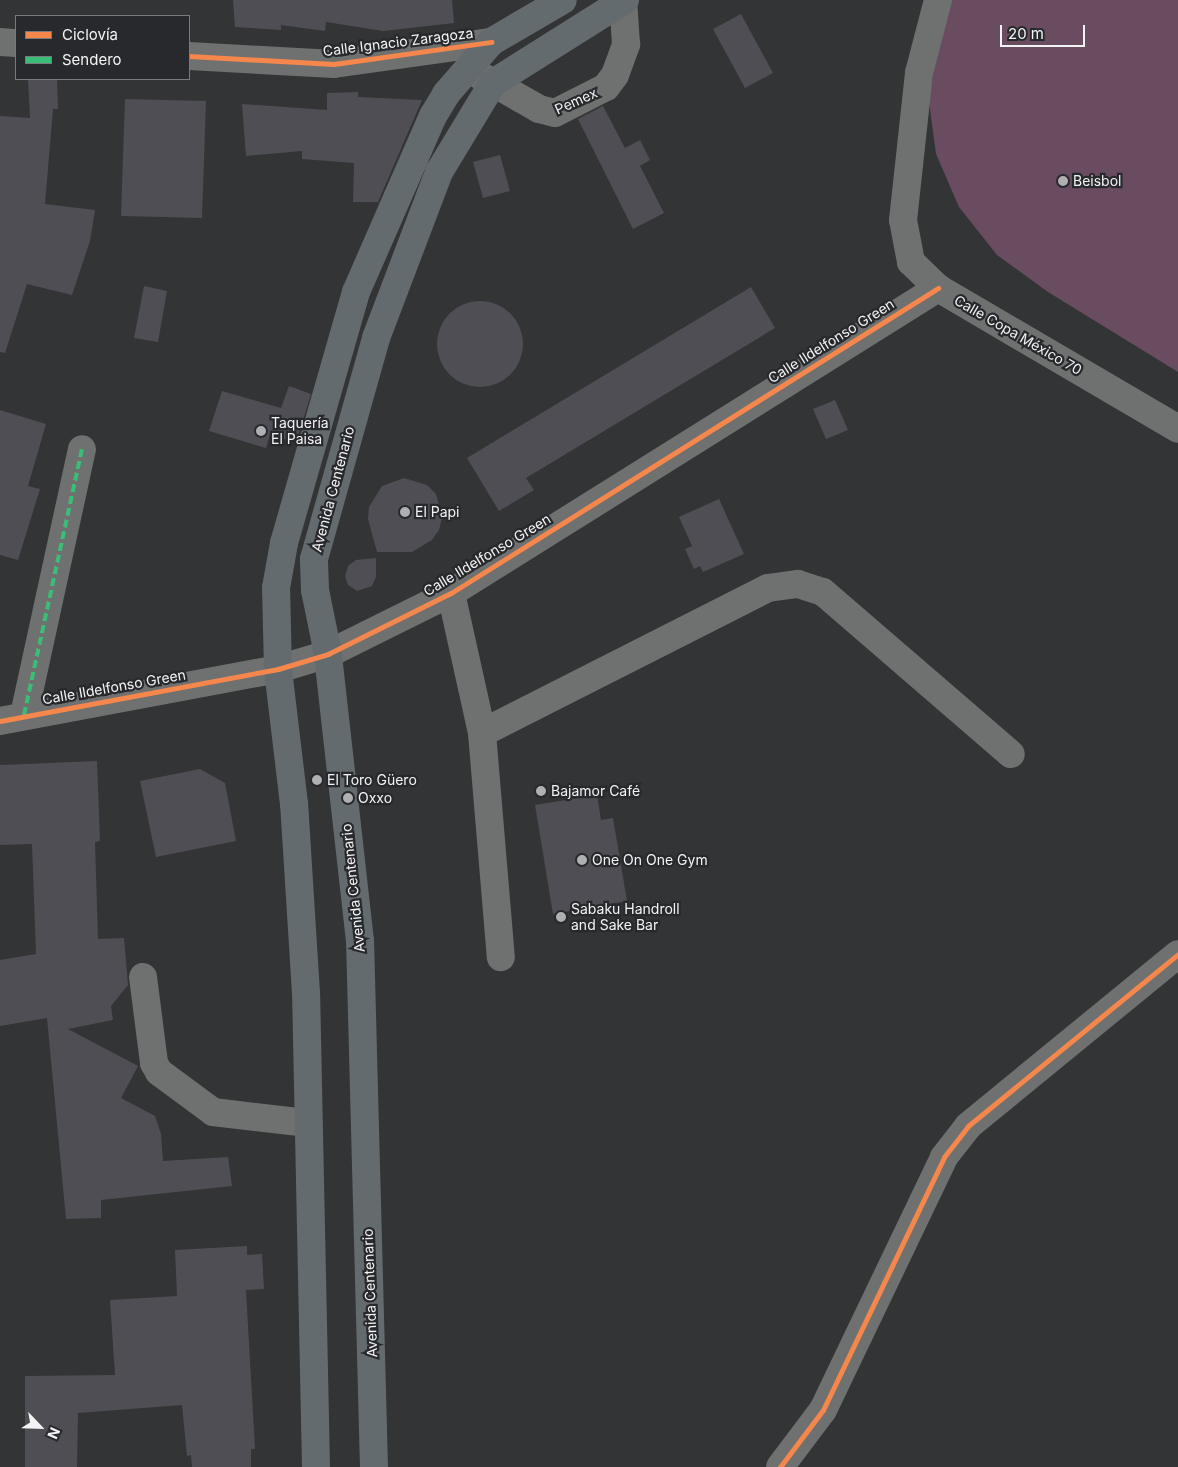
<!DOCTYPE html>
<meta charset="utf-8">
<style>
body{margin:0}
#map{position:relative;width:1178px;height:1467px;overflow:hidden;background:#333435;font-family:Inter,sans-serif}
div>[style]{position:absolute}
.green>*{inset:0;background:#694c5f}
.building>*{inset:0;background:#504e55}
.round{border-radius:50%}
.minor>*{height:28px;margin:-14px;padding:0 14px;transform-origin:14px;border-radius:14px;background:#6f7070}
.major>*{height:28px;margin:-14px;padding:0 14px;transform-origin:14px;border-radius:14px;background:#646b6f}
.quiet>*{height:4px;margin-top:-2px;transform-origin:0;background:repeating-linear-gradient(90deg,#3abd76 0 8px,transparent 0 12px)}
.cycleway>*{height:5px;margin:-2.5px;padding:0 2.5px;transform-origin:2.5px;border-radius:2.5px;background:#f5874c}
.dots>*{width:14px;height:14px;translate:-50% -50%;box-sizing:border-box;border:2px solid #28292c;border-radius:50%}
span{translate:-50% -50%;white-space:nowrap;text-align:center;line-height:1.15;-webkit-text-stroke:4.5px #28292c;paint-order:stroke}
.street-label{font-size:14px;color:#f2f3f5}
.poi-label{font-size:14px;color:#f2f3f5}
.left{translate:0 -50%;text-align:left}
.legend{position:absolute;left:15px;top:15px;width:175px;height:65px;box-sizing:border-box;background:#28292c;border:1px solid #797a7c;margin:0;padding:6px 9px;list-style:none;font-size:15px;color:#f2f3f5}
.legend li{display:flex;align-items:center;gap:10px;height:25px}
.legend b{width:25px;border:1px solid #797a7c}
.north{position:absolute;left:15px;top:1402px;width:50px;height:50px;-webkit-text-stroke:4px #28292c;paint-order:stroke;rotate:114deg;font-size:14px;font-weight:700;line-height:20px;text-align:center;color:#f2f3f5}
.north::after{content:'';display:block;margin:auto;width:18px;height:22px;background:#f2f3f5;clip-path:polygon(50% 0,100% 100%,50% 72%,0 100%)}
.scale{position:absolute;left:1000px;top:25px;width:85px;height:22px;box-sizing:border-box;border:2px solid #f2f3f5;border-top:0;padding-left:6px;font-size:15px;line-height:18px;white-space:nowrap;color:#f2f3f5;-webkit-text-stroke:4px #28292c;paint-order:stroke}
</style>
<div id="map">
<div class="green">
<i style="clip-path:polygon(950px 0,1178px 0,1178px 372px,1048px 292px,997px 255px,959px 207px,936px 154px,929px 102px,938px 41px)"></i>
</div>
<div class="building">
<i style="clip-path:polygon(233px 0,452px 0,454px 23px,383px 31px,326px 22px,325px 31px,281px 25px,281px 30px,235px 27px)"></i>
<i style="clip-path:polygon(741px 14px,773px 73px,745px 88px,713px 29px)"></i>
<i style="clip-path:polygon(57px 79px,58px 109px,53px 109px,45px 204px,95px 210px,90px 241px,72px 295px,27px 284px,5px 353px,0 352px,0 116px,30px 118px,28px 80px)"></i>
<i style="clip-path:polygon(358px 92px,358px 97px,422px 100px,378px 202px,353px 202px,354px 163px,302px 159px,302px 151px,246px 156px,242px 104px,327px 110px,327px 93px)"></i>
<i style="clip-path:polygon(125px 99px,206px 101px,202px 218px,121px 216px)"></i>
<i style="clip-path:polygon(603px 106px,625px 148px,640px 140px,650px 160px,640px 166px,664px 213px,633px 229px,578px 119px)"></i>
<i style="clip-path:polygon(500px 155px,510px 191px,483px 198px,473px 162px)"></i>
<i style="clip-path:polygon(144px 286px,167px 291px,158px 342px,134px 338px)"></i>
<i style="clip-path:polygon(751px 287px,775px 328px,526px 478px,534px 490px,499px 511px,467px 458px)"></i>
<i class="round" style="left:437px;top:301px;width:86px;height:86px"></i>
<i style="clip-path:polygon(289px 386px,311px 394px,296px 443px,270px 434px,266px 448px,209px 431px,222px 391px,281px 408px)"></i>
<i style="clip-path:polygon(835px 400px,848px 430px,826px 439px,813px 409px)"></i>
<i style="clip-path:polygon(0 410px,46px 424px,28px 486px,40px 489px,18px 560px,0 555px)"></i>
<i style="clip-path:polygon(404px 478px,427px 485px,436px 494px,442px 518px,439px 530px,432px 540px,412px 552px,377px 552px,368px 519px,369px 507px,382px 486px)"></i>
<i style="clip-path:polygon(719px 499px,744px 554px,703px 572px,700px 566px,694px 569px,685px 549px,692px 546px,679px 517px)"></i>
<i style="clip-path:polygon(376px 558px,376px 577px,372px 586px,357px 591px,348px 585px,345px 576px,348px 566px,356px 560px)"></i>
<i style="clip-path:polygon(97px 761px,100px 841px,95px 842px,98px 939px,124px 938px,128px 985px,111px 1006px,113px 1020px,68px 1029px,138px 1066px,121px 1098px,155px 1116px,161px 1134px,163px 1161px,228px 1157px,232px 1186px,101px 1200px,101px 1218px,66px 1219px,47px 1018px,0 1026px,0 960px,36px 954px,32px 844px,0 845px,0 765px)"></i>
<i style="clip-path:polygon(200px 769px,225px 783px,236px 841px,156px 857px,140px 781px)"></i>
<i style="clip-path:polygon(597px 795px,601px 820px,613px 818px,627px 901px,553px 914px,535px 805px)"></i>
<i style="clip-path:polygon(247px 1246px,247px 1255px,262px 1254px,264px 1289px,246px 1290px,255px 1449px,251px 1449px,251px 1467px,192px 1467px,191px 1455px,187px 1456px,182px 1405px,78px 1413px,77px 1467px,25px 1467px,25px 1376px,115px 1375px,110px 1300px,177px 1296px,175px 1250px)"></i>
</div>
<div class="minor">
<i style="left:938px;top:0;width:75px;rotate:104.6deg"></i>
<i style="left:919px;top:73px;width:148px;rotate:96.2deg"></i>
<i style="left:903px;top:220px;width:43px;rotate:79.2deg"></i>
<i style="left:911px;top:262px;width:37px;rotate:44deg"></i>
<i style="left:938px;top:288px;width:278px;rotate:30.4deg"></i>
<i style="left:0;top:42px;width:16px;rotate:4deg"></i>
<i style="left:189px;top:56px;width:145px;rotate:3.2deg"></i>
<i style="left:334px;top:64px;width:159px;rotate:-8deg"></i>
<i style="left:474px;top:72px;width:75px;rotate:29.6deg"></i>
<i style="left:539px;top:109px;width:16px;rotate:14deg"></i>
<i style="left:555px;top:113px;width:57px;rotate:-27deg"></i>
<i style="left:606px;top:87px;width:15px;rotate:-53deg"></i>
<i style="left:615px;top:75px;width:33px;rotate:-70deg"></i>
<i style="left:626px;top:44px;width:44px;rotate:-93.9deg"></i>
<i style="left:451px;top:593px;width:143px;rotate:77.5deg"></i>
<i style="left:482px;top:733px;width:225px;rotate:85.2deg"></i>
<i style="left:24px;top:715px;width:272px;rotate:-77.7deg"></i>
<i style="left:0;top:721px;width:283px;rotate:-10.6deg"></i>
<i style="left:278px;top:669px;width:52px;rotate:-16.7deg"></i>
<i style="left:328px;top:654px;width:137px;rotate:-26.4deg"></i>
<i style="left:451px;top:593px;width:575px;rotate:-32.06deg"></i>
<i style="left:482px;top:733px;width:321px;rotate:-26.9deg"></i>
<i style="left:768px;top:588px;width:30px;rotate:-8deg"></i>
<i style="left:798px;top:584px;width:26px;rotate:18deg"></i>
<i style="left:823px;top:592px;width:248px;rotate:40.8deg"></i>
<i style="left:143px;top:977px;width:87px;rotate:82.7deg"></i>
<i style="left:154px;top:1063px;width:10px;rotate:61deg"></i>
<i style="left:159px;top:1072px;width:67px;rotate:36.5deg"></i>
<i style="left:213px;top:1112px;width:94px;rotate:6.7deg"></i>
<i style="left:780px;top:1467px;width:71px;rotate:-53deg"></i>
<i style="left:823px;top:1410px;width:280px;rotate:-64.4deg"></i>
<i style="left:944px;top:1157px;width:39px;rotate:-52deg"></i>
<i style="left:968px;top:1126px;width:271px;rotate:-39.3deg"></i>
</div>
<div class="major">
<i style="left:316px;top:1467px;width:474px;rotate:-91.2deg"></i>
<i style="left:306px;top:993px;width:189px;rotate:-93.6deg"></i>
<i style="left:294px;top:804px;width:136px;rotate:-96.8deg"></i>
<i style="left:278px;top:669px;width:81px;rotate:-91.4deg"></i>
<i style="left:276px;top:588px;width:46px;rotate:-79.9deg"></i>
<i style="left:284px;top:543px;width:261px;rotate:-74deg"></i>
<i style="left:356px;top:292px;width:192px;rotate:-66.4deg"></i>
<i style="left:433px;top:116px;width:26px;rotate:-59deg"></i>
<i style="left:446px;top:94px;width:69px;rotate:-49.1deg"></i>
<i style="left:491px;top:42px;width:83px;rotate:-30.3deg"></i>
<i style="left:374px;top:1467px;width:526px;rotate:-91.52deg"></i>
<i style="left:360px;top:941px;width:289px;rotate:-96.4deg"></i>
<i style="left:328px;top:654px;width:65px;rotate:-101.5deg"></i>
<i style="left:315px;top:590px;width:31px;rotate:-92deg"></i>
<i style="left:314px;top:559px;width:230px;rotate:-74.3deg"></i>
<i style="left:376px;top:338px;width:178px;rotate:-69.2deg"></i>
<i style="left:439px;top:172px;width:104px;rotate:-58.8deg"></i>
<i style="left:493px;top:83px;width:156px;rotate:-32.2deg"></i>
</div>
<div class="quiet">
<i style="left:24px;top:715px;width:272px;rotate:-77.7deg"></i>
</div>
<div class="cycleway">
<i style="left:189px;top:56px;width:145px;rotate:3.2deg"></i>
<i style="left:334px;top:64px;width:159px;rotate:-8deg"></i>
<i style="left:0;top:721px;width:283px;rotate:-10.6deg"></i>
<i style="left:278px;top:669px;width:52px;rotate:-16.7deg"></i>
<i style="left:328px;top:654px;width:137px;rotate:-26.4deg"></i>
<i style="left:451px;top:593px;width:575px;rotate:-32.06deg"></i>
<i style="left:780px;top:1467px;width:71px;rotate:-53deg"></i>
<i style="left:823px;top:1410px;width:280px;rotate:-64.4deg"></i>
<i style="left:944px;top:1157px;width:39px;rotate:-52deg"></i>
<i style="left:968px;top:1126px;width:271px;rotate:-39.3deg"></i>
</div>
<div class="dots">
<i style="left:1063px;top:181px;background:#afb0b2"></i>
<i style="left:261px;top:431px;background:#afb0b2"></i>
<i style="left:405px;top:512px;background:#afb0b2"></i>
<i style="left:317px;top:780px;background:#afb0b2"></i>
<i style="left:541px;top:791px;background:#afb0b2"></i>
<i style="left:348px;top:798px;background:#afb0b2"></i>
<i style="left:582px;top:860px;background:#afb0b2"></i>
<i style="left:561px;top:917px;background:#afb0b2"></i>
</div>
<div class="street-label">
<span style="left:398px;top:42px;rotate:-7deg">Calle Ignacio Zaragoza</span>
<span style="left:576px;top:101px;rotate:-24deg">Pemex</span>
<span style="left:1018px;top:335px;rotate:30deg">Calle Copa México 70</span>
<span style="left:831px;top:341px;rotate:-32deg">Calle Ildelfonso Green</span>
<span style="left:333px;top:489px;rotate:-75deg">Avenida Centenario</span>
<span style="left:487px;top:555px;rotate:-31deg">Calle Ildelfonso Green</span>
<span style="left:114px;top:687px;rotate:-10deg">Calle Ildelfonso Green</span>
<span style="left:353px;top:888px;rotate:-96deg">Avenida Centenario</span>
<span style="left:370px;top:1293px;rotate:-92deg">Avenida Centenario</span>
</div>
<div class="poi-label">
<span class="left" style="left:1073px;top:181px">Beisbol</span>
<span class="left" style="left:271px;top:431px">Taquería<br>El Paisa</span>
<span class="left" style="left:415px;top:512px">El Papi</span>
<span class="left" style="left:327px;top:780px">El Toro Güero</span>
<span class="left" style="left:551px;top:791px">Bajamor Café</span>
<span class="left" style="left:358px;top:798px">Oxxo</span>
<span class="left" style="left:592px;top:860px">One On One Gym</span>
<span class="left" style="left:571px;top:917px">Sabaku Handroll<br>and Sake Bar</span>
</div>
<ul class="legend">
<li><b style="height:6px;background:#f5874c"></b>Ciclovía</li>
<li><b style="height:6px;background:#3abd76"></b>Sendero</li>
</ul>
<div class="north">N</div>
<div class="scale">20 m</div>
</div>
